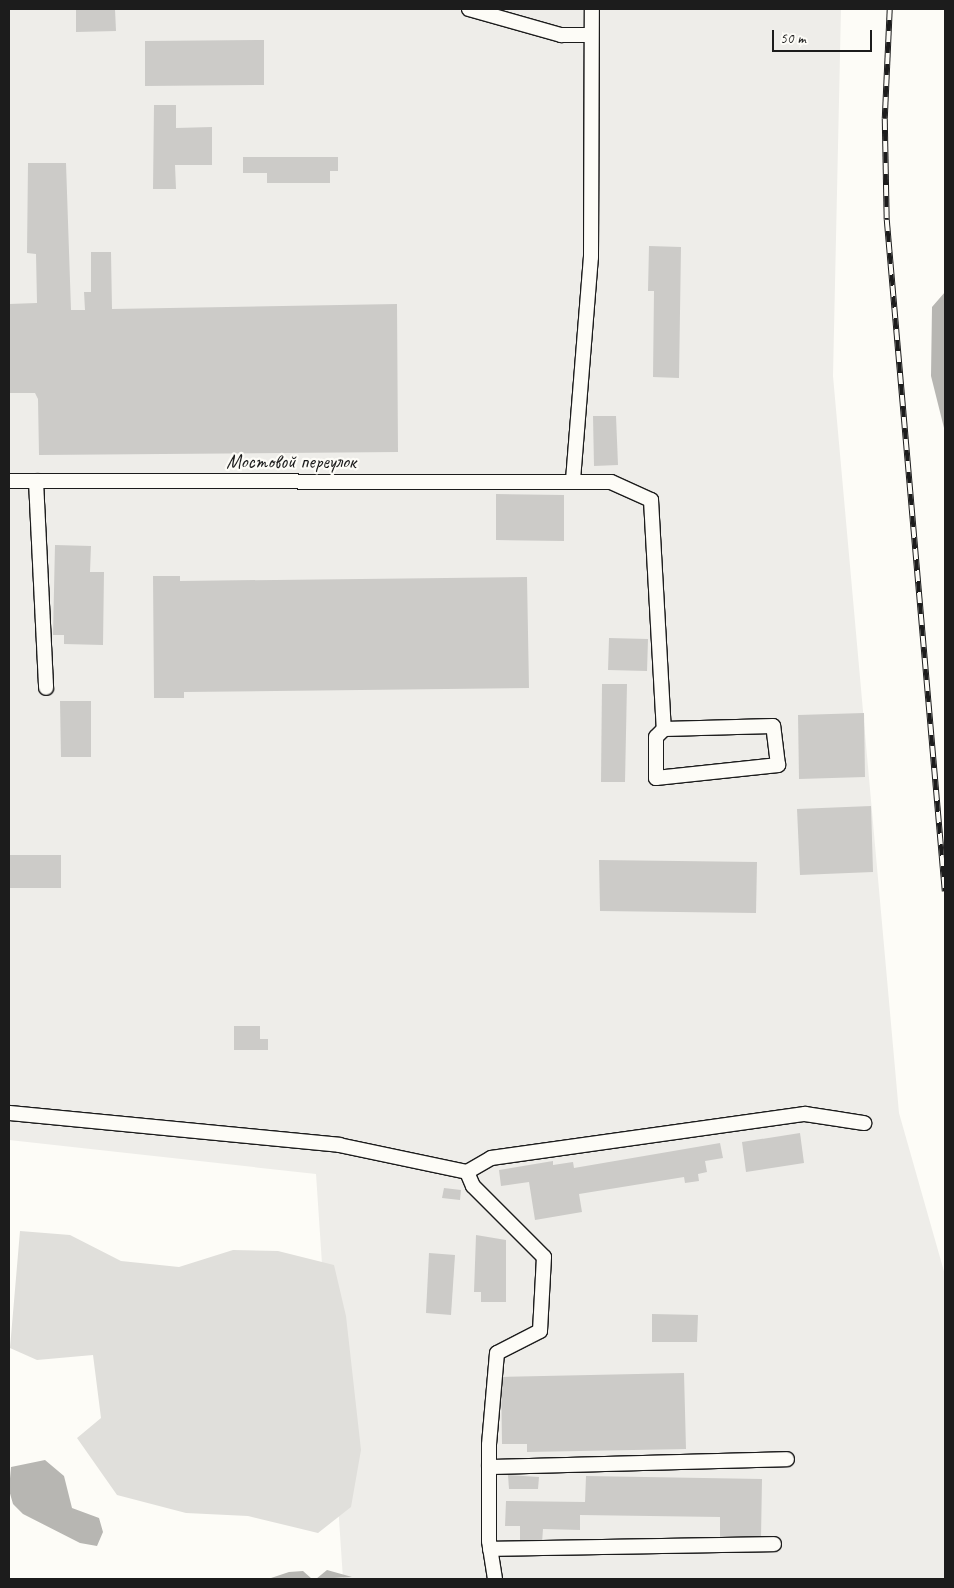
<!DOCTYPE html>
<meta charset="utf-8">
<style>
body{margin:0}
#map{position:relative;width:954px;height:1588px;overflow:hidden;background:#fdfcf7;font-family:Caveat,sans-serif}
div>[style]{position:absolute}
.built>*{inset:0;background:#eeede9}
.green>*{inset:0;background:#e0dfdb}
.water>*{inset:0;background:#b7b6b2}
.building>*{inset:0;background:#cccbc8}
.roads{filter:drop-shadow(1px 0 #1c1c1c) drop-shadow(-1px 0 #1c1c1c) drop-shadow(0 1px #1c1c1c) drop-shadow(0 -1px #1c1c1c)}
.minor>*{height:14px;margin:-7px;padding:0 7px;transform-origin:7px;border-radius:7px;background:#fdfcf7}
.rail>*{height:5.5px;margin-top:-2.75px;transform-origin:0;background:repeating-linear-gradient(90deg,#fdfcf7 0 11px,#1c1c1c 0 22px);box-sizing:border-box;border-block:1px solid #1c1c1c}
span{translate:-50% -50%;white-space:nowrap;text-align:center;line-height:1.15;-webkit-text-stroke:4.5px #fdfcf7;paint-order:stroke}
.street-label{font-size:20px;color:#1c1c1c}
.frame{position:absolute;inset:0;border:10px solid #1c1c1c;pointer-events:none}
.scale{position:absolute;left:772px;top:30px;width:100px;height:22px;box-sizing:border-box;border:2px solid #1c1c1c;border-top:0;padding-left:6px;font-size:15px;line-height:18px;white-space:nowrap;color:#1c1c1c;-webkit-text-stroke:4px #fdfcf7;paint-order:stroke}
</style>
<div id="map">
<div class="built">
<i style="clip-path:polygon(9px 9px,841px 9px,833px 376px,899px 1113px,945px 1275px,945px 1579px,343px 1579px,316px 1174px,9px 1140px)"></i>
</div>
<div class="green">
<i style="clip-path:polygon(20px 1231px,70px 1235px,121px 1261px,179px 1267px,233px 1250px,278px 1251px,334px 1265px,346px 1316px,361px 1450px,351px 1507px,318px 1533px,248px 1516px,186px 1513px,117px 1495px,77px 1438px,101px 1418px,93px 1355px,37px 1360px,10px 1348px)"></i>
</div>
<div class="water">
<i style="clip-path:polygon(945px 292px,945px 458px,944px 428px,931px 376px,932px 307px)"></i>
<i style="clip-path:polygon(45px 1460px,64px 1476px,72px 1508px,99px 1518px,103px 1532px,97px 1546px,80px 1543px,23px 1514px,13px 1504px,9px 1490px,11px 1467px)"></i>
<i style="clip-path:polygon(327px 1570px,352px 1577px,316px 1579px)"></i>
<i style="clip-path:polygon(303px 1571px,312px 1579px,268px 1579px,289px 1572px)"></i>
</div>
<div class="building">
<i style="clip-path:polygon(76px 9px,115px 9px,116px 31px,76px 32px)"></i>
<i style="clip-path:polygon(264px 40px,264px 85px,145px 86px,145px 41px)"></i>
<i style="clip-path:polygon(154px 105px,176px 105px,176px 128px,212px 127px,212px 165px,175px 165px,176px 189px,153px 189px)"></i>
<i style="clip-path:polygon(243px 157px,338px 157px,338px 171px,330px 171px,330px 183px,267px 183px,267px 173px,243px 173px)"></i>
<i style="clip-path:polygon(28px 163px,66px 163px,71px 310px,85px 310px,84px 292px,91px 292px,91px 252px,111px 252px,112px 309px,397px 304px,398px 452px,39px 455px,38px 399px,35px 393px,10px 393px,9px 304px,37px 303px,36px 254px,27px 253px)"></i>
<i style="clip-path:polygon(649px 246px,681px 247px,679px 378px,653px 377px,654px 291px,648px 291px)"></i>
<i style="clip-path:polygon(593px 416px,616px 416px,618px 465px,594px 466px)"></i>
<i style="clip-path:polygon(496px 494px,564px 495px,564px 541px,496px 540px)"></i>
<i style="clip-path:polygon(55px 545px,91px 546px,90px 572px,104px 572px,103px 645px,64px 644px,64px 635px,53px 635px)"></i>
<i style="clip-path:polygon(153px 576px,180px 576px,180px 581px,527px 577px,529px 688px,184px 692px,184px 698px,154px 698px)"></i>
<i style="clip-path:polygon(609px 638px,648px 639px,647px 671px,608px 670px)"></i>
<i style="clip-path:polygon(602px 684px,627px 684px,625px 782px,601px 782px)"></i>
<i style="clip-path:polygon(60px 701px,91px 701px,91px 757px,61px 757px)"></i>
<i style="clip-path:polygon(864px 713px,865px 777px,799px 779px,798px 715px)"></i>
<i style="clip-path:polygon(871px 806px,873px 872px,800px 875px,797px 809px)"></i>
<i style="clip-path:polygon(9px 855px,61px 855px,61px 888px,9px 888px)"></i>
<i style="clip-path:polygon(599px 860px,757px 862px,756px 913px,600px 911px)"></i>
<i style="clip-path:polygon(234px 1026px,260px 1026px,260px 1039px,268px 1039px,268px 1050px,234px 1050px)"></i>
<i style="clip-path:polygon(800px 1133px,804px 1163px,746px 1172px,742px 1142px)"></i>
<i style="clip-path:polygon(720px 1143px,723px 1158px,705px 1161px,707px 1172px,698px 1174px,699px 1181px,685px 1183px,684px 1177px,579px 1194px,582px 1212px,535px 1220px,529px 1182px,501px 1186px,499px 1170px,553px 1161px,553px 1165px,573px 1162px,574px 1168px)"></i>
<i style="clip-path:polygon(444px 1188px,461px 1190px,460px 1200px,442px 1198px)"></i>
<i style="clip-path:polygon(476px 1235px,506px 1240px,506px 1302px,481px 1302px,481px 1292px,474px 1292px)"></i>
<i style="clip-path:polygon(429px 1253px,455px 1255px,451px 1315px,426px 1313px)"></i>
<i style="clip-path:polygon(652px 1314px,698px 1315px,697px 1342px,652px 1342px)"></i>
<i style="clip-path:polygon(684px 1373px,686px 1449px,527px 1452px,527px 1444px,502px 1444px,501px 1377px)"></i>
<i style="clip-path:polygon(508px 1475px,539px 1477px,538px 1489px,509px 1489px)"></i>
<i style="clip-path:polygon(586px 1476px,762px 1479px,761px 1538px,720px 1537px,720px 1517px,580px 1515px,580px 1530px,543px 1529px,542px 1543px,520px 1543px,520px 1526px,505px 1526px,506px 1501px,585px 1502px)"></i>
</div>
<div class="roads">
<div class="minor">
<i style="left:469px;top:9px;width:96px;rotate:15.8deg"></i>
<i style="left:561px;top:35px;width:29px"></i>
<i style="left:573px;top:480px;width:224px;rotate:-85.4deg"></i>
<i style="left:591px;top:257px;width:248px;rotate:-89.8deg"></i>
<i style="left:9px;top:481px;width:602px;rotate:0.1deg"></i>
<i style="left:611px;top:482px;width:44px;rotate:24.2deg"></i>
<i style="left:651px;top:500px;width:229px;rotate:86.8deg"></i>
<i style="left:664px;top:729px;width:11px;rotate:135deg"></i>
<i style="left:656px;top:737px;width:41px;rotate:90deg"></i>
<i style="left:656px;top:778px;width:123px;rotate:-6.1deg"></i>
<i style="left:778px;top:765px;width:39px;rotate:-97deg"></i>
<i style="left:773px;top:726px;width:109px;rotate:178.4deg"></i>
<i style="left:36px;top:481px;width:207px;rotate:87.2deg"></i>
<i style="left:9px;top:1113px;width:332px;rotate:5.5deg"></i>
<i style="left:339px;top:1145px;width:131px;rotate:11.9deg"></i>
<i style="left:467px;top:1172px;width:28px;rotate:-30deg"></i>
<i style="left:491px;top:1158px;width:317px;rotate:-8deg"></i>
<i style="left:805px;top:1114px;width:60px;rotate:8.7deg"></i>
<i style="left:467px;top:1172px;width:15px;rotate:67deg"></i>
<i style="left:473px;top:1186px;width:100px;rotate:45deg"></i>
<i style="left:544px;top:1257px;width:74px;rotate:93.1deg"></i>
<i style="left:540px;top:1331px;width:48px;rotate:152.9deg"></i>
<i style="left:497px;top:1353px;width:92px;rotate:95deg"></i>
<i style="left:489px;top:1445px;width:96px;rotate:90deg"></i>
<i style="left:489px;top:1541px;width:38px;rotate:81deg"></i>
<i style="left:489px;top:1467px;width:298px;rotate:-1.5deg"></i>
<i style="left:490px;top:1549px;width:284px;rotate:-1deg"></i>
</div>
</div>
<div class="rail">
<i style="left:890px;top:9px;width:110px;rotate:92.6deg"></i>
<i style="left:885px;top:119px;width:101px;rotate:88.9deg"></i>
<i style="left:887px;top:220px;width:674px;rotate:85.06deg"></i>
</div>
<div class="street-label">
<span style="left:291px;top:461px">Мостовой переулок</span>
</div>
<div class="frame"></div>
<div class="scale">50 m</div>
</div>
